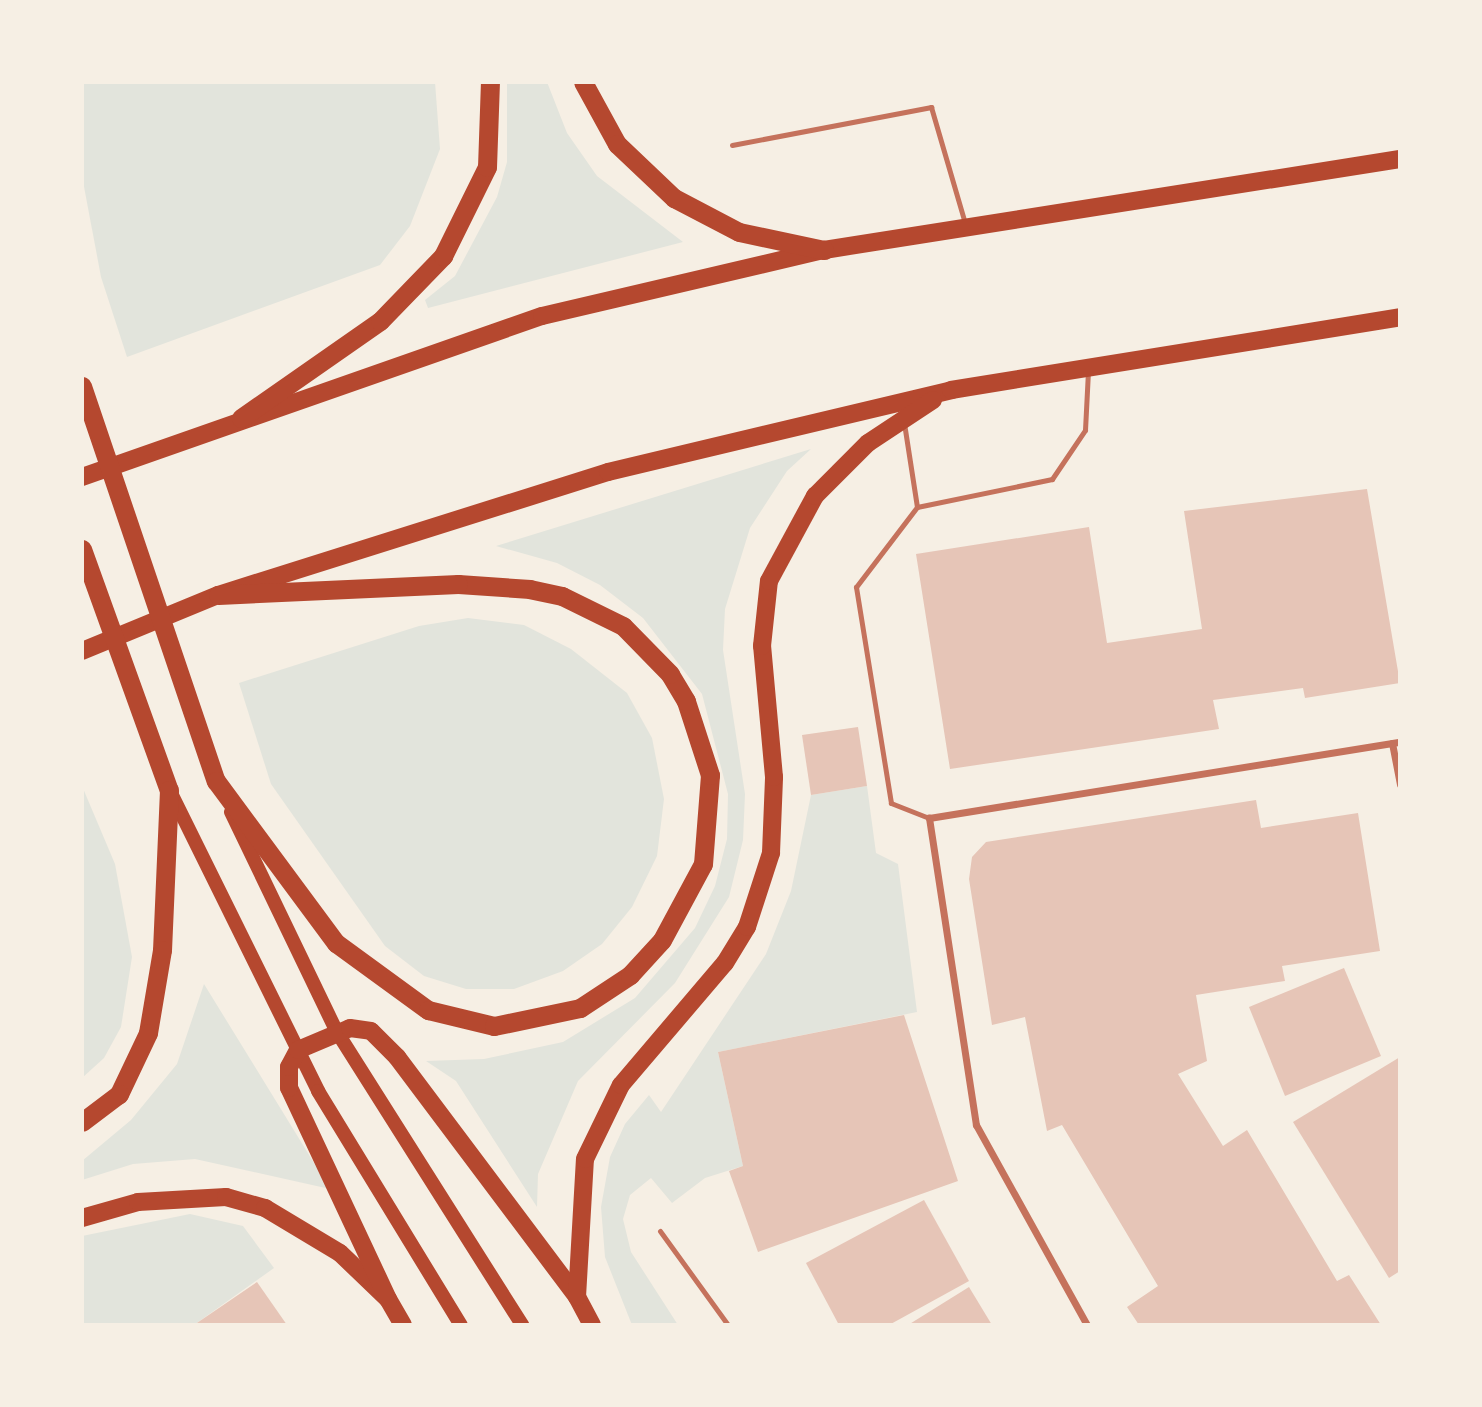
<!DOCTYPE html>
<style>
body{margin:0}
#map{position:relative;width:1482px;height:1407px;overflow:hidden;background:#f6efe4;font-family:Figtree,sans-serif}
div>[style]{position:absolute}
.green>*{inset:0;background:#e2e4dc}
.building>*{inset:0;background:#e6c5b7}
.service>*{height:5px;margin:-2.5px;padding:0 2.5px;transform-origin:2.5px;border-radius:2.5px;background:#c5725c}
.minor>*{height:7px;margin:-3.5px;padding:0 3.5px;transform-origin:3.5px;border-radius:3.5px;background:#c5725c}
.secondary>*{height:14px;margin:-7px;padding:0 7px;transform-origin:7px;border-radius:7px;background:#b5482f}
.primary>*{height:18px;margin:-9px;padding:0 9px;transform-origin:9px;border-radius:9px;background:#b5482f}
.trunk>*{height:19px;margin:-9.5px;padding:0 9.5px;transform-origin:9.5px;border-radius:9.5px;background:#b5482f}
span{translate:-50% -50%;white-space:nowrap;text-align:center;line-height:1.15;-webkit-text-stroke:7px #f6efe4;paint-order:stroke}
.frame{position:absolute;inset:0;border:84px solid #f6efe4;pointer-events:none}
</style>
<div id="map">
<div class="green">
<i style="clip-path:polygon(82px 82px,435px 82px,440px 149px,410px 226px,380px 265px,127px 357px,101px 277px,82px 176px)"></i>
<i style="clip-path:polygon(507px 82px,547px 82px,567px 133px,597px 176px,683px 242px,428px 308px,425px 300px,455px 276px,497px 197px,507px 162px)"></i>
<i style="clip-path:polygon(811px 449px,787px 471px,750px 528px,725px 609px,723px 650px,745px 794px,743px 840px,729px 897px,675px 983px,578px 1081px,538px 1174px,537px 1207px,456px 1081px,426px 1061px,484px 1059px,563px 1042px,635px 998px,695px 928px,715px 886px,727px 839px,728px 794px,702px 694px,643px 618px,600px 585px,557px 563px,496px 546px)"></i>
<i style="clip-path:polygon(468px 618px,524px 625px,571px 649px,627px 693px,652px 738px,664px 799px,657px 856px,632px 907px,602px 944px,563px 971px,514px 989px,466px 989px,424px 976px,385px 946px,271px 784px,239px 683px,419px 626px)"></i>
<i style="clip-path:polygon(82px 786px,115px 864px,132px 957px,121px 1027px,104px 1058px,82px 1078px)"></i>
<i style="clip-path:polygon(867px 786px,876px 853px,898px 864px,917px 1012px,718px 1052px,743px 1166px,705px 1178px,672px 1203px,651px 1178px,630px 1195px,623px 1219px,631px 1252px,678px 1325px,632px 1325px,605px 1257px,601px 1207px,610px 1157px,625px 1124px,649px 1095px,661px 1112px,766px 954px,791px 891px,811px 795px)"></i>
<i style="clip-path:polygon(204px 984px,330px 1189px,195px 1159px,133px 1164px,82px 1180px,82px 1161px,131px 1120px,177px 1064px)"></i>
<i style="clip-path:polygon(190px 1214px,243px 1226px,274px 1268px,194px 1325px,82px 1325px,82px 1236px)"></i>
</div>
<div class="building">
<i style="clip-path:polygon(1367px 489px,1400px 683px,1305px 698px,1303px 688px,1213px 700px,1219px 729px,950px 769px,916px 554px,1089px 527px,1107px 643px,1202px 629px,1184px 511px)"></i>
<i style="clip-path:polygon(858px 727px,867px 786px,811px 795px,802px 735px)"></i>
<i style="clip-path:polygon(1256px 800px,1261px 828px,1358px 813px,1380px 951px,1282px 966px,1285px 981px,1196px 995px,1207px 1061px,1178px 1074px,1223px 1146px,1247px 1130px,1337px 1281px,1349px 1275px,1381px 1325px,1139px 1325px,1127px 1307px,1158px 1286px,1062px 1125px,1047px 1131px,1025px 1017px,992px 1025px,969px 879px,972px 857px,986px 842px)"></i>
<i style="clip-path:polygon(1344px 968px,1381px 1056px,1285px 1096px,1249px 1007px)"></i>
<i style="clip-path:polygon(904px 1015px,958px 1181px,758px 1252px,729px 1171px,743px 1166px,718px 1052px)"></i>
<i style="clip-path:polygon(1400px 1057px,1400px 1271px,1389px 1278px,1293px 1122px)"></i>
<i style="clip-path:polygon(924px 1200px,969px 1281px,889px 1325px,839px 1325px,806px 1263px)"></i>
<i style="clip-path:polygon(257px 1282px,287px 1325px,194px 1325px)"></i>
<i style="clip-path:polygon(969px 1287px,992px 1325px,908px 1325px)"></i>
</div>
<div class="service">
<i style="left:732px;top:145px;width:203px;rotate:-10.8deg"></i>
<i style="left:931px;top:107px;width:121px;rotate:73.7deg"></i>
<i style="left:904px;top:423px;width:85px;rotate:81.2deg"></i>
<i style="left:929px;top:818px;width:41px;rotate:-158.5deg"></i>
<i style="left:891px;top:803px;width:219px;rotate:-99.2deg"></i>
<i style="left:856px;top:587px;width:101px;rotate:-52.7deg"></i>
<i style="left:917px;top:507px;width:138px;rotate:-11.7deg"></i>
<i style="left:1052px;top:479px;width:59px;rotate:-56deg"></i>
<i style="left:1085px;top:430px;width:60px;rotate:-87.1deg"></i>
<i style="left:660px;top:1231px;width:116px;rotate:54.1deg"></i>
</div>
<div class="minor">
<i style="left:1392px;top:743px;width:42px;rotate:79deg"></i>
<i style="left:1087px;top:1325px;width:229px;rotate:-119deg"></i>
<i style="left:976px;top:1125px;width:311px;rotate:-98.7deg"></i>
<i style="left:929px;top:818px;width:477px;rotate:-9.2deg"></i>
</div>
<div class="secondary">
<i style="left:170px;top:791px;width:335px;rotate:63.7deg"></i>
<i style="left:318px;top:1091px;width:274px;rotate:58.6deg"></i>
<i style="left:231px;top:812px;width:244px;rotate:64.3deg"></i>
<i style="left:337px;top:1032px;width:347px;rotate:57.7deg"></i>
</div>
<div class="primary">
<i style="left:82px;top:477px;width:487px;rotate:-19.3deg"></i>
<i style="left:542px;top:316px;width:290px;rotate:-13.2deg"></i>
<i style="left:824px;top:250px;width:583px;rotate:-8.98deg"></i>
<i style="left:82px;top:651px;width:147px;rotate:-22.4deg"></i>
<i style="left:218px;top:595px;width:409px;rotate:-17.5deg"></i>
<i style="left:608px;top:472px;width:353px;rotate:-13.4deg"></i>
<i style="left:951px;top:390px;width:455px;rotate:-9.2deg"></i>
<i style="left:82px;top:1218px;width:58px;rotate:-15.9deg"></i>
<i style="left:138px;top:1202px;width:88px;rotate:-3.3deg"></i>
<i style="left:226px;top:1197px;width:41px;rotate:15.8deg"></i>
<i style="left:265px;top:1208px;width:87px;rotate:31deg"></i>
<i style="left:340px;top:1253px;width:66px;rotate:43.8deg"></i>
<i style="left:388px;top:1299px;width:30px;rotate:60deg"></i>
<i style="left:388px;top:1299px;width:233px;rotate:-115.1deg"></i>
<i style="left:289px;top:1088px;width:21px;rotate:-90deg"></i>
<i style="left:289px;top:1067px;width:19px;rotate:-62deg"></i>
<i style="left:298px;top:1050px;width:56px;rotate:-22.9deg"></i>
<i style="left:350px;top:1028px;width:21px;rotate:8deg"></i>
<i style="left:371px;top:1031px;width:37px;rotate:45deg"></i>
<i style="left:397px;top:1057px;width:300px;rotate:53.1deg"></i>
<i style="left:592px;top:1325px;width:32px;rotate:-118deg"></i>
<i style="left:577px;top:1297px;width:138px;rotate:-86.7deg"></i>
<i style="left:585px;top:1159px;width:82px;rotate:-64.1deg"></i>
<i style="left:621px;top:1085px;width:160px;rotate:-49.6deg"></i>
<i style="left:725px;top:963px;width:42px;rotate:-58.6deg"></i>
<i style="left:747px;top:927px;width:78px;rotate:-72deg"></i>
<i style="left:771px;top:853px;width:76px;rotate:-87.7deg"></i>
<i style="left:774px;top:777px;width:132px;rotate:-95.2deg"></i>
<i style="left:762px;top:646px;width:65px;rotate:-83.9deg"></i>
<i style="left:769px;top:581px;width:97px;rotate:-61.6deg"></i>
<i style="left:815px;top:496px;width:75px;rotate:-45deg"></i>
<i style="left:868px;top:443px;width:78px;rotate:-33.5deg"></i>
</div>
<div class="trunk">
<i style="left:583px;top:82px;width:71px;rotate:61.3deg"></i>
<i style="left:617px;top:144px;width:79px;rotate:43.5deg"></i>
<i style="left:674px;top:198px;width:73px;rotate:27.6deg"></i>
<i style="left:739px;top:232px;width:87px;rotate:12deg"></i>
<i style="left:82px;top:386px;width:417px;rotate:71.3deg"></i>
<i style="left:216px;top:781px;width:202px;rotate:53.5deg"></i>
<i style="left:336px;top:943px;width:114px;rotate:36.1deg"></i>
<i style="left:428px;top:1010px;width:68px;rotate:13.6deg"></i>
<i style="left:494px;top:1026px;width:88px;rotate:-11.8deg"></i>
<i style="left:580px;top:1008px;width:60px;rotate:-33.4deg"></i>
<i style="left:630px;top:975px;width:47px;rotate:-47.6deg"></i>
<i style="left:662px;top:940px;width:86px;rotate:-61.7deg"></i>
<i style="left:703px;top:864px;width:89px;rotate:-85.5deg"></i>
<i style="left:710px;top:775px;width:78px;rotate:-108deg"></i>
<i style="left:686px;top:701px;width:31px;rotate:-121deg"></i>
<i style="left:670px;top:674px;width:67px;rotate:-134.4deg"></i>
<i style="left:623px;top:626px;width:68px;rotate:-153.8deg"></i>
<i style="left:562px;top:596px;width:33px;rotate:-168deg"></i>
<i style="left:530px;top:589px;width:72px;rotate:-176deg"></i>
<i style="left:458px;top:584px;width:240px;rotate:177.4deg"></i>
<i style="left:241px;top:418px;width:169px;rotate:-34.9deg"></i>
<i style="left:380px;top:321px;width:91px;rotate:-45.9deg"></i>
<i style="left:443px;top:256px;width:99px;rotate:-63.7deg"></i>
<i style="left:487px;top:167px;width:85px;rotate:-88deg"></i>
<i style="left:82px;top:549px;width:256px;rotate:70.2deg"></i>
<i style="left:169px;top:790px;width:160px;rotate:92.5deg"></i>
<i style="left:162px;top:950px;width:84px;rotate:99.6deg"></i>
<i style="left:148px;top:1033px;width:68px;rotate:115.4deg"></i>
<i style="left:119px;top:1094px;width:46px;rotate:142.9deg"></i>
</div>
<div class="frame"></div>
</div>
